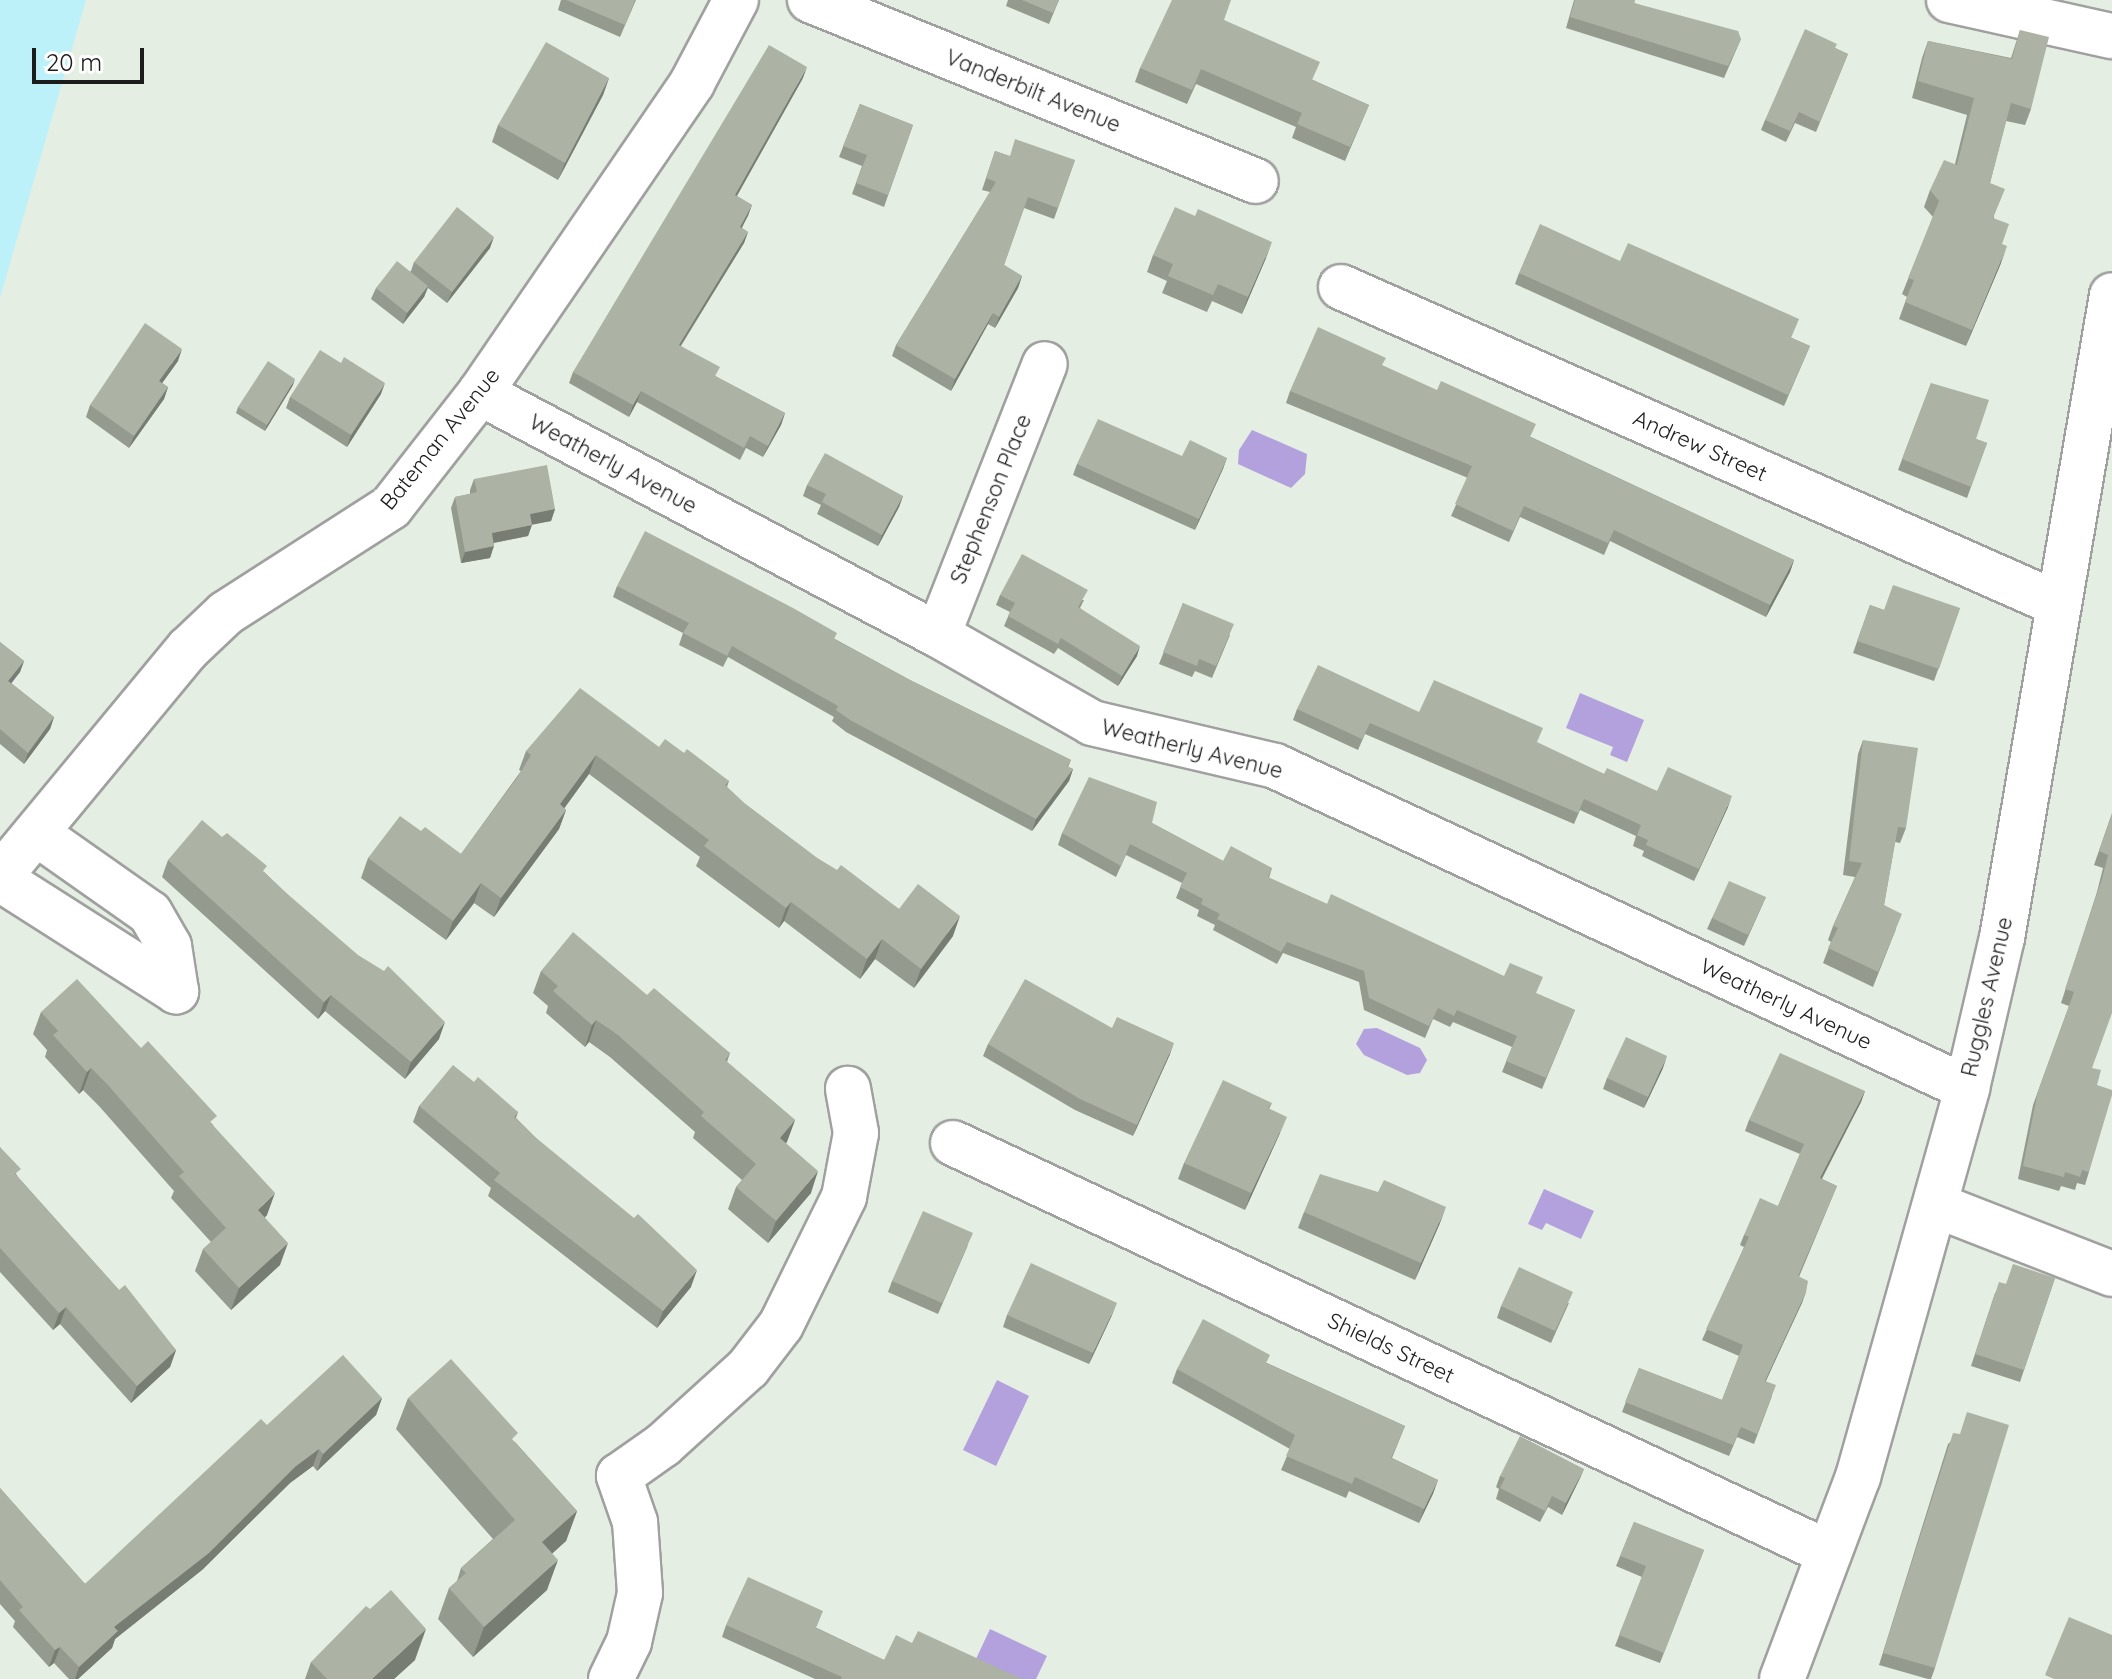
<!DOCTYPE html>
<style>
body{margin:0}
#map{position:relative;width:2112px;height:1679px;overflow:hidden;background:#e5eee2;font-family:Quicksand,sans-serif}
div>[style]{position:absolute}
.park>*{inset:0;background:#bcf1fa}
.water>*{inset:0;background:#b2a1dd}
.roads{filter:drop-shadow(2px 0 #a0a0a0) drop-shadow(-2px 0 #a0a0a0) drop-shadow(0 2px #a0a0a0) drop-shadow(0 -2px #a0a0a0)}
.minor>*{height:44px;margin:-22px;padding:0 22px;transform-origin:22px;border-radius:22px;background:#fff}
.wall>*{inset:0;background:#949a8d}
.shaded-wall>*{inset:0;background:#787d73}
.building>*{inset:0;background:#acb3a4}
span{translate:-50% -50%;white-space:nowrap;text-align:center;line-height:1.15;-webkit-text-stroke:7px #fff;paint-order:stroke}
.street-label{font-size:22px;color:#1c1c1c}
.scale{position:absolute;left:32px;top:48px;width:112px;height:36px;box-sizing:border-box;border:4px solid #1c1c1c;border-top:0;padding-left:10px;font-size:24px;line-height:28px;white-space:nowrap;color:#1c1c1c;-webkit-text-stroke:6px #fff;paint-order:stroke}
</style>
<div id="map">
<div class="park">
<i style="clip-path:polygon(0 0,86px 0,0 298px)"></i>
</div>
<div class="water">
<i style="clip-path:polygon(1252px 430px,1307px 454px,1305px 474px,1291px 488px,1238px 464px,1239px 450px)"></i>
<i style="clip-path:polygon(1580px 693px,1644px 720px,1627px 762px,1610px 755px,1613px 747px,1566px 728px)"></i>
<i style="clip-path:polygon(1364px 1029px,1377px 1028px,1420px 1048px,1427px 1060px,1420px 1073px,1407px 1075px,1364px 1055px,1356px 1044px)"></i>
<i style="clip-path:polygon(1544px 1189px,1594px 1211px,1581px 1239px,1546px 1223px,1542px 1230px,1528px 1224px)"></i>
<i style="clip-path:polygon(997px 1380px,1029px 1396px,996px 1466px,963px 1450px)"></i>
<i style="clip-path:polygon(990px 1629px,1047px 1656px,1036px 1679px,1018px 1679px,976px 1659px)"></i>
</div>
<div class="roads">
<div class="minor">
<i style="left:810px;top:0;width:481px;rotate:22.1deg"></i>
<i style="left:1949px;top:0;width:167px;rotate:12.5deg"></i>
<i style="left:1341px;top:287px;width:784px;rotate:23.85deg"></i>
<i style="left:480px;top:393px;width:518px;rotate:27.85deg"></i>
<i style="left:938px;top:635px;width:177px;rotate:29.7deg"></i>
<i style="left:1092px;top:723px;width:188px;rotate:13.2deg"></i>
<i style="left:1275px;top:766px;width:763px;rotate:24.95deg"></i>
<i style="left:938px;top:635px;width:291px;rotate:-68.5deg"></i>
<i style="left:36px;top:833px;width:139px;rotate:35.1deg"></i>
<i style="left:150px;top:913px;width:38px;rotate:60deg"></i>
<i style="left:169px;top:946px;width:46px;rotate:81.2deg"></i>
<i style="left:0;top:876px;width:295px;rotate:-50.4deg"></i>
<i style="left:188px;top:649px;width:52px;rotate:-43.5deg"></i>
<i style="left:226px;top:613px;width:196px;rotate:-32.7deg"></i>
<i style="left:391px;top:507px;width:145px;rotate:-52deg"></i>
<i style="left:480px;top:393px;width:376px;rotate:-55.6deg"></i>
<i style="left:692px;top:83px;width:94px;rotate:-62.1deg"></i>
<i style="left:0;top:879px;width:209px;rotate:32.5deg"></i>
<i style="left:953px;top:1143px;width:967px;rotate:25.08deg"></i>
<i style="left:1938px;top:1206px;width:187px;rotate:21.3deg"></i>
<i style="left:611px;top:1679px;width:41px;rotate:-64.1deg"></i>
<i style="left:629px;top:1642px;width:50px;rotate:-77.3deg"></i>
<i style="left:640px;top:1593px;width:71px;rotate:-94deg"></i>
<i style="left:635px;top:1522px;width:49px;rotate:-109.2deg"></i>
<i style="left:619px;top:1476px;width:54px;rotate:-35.2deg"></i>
<i style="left:663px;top:1445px;width:115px;rotate:-42.2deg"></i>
<i style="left:748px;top:1368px;width:54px;rotate:-52.5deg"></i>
<i style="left:781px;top:1325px;width:143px;rotate:-63.8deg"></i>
<i style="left:844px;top:1197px;width:65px;rotate:-79.4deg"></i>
<i style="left:856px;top:1133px;width:45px;rotate:-100.3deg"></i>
<i style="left:1782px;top:1679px;width:216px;rotate:-69.4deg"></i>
<i style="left:1858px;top:1477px;width:404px;rotate:-74.3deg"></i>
<i style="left:1967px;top:1088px;width:154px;rotate:-76.9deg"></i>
<i style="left:2002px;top:938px;width:652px;rotate:-80.29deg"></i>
</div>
</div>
<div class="wall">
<i style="clip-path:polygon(561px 0,636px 0,620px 37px,558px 10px)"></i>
<i style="clip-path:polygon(1008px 0,1059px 0,1049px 24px,1006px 6px)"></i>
<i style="clip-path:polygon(1574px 0,1635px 0,1634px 3px,1741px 39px,1724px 78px,1566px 28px)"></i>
<i style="clip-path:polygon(1224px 20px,1313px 80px,1369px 105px,1345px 161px,1292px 138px,1296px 127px,1196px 84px,1187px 104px,1135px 82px,1140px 68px)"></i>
<i style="clip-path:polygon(2020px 30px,2031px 109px,2025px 125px,2006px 121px,1990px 183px,1994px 218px,2002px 244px,2001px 263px,1966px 346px,1899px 319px,1907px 297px,1902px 294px,1933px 217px,1924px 207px,1930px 190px,1955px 164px,1967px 115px,1912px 98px,1922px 58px,1928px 41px,2011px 58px)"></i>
<i style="clip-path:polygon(1835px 48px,1848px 54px,1816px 132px,1795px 123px,1786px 142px,1761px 130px,1765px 120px)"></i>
<i style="clip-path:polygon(609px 78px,603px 95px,558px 180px,492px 142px,498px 125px)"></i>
<i style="clip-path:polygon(803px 78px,737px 196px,752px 205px,742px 228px,748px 232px,744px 243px,681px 346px,717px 377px,785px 413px,781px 425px,763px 457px,746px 448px,740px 460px,637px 402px,629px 417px,569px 383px,573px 372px)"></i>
<i style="clip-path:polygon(860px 104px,913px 125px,884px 207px,852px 194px,862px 166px,839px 157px)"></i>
<i style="clip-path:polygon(995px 151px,1009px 156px,1075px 160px,1054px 219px,1024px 208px,1004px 265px,1022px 276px,1018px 288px,995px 328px,988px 324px,951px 391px,892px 356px,896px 345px,990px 192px,982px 190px)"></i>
<i style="clip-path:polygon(490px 248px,447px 303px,428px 288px,424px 297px,403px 324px,371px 299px,376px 288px,411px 271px,414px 262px)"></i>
<i style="clip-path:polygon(1153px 255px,1266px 258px,1242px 314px,1212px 301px,1207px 312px,1162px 293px,1167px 281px,1147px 272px)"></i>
<i style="clip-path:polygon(1519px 273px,1792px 338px,1810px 346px,1784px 406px,1515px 284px)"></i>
<i style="clip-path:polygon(178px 361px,162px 383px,168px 387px,164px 399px,129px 448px,86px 417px,90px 405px)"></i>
<i style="clip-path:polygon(1383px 366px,1531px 437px,1794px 560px,1790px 572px,1766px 617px,1610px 541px,1604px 555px,1520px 517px,1509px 542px,1451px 516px,1468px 478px,1286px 403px,1290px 391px)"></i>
<i style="clip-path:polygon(1931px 383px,1976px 439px,1987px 443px,1967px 498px,1898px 470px)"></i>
<i style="clip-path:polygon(293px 385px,265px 431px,236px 413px,238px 407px)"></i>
<i style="clip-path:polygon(381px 394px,347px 447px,286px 408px,290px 397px)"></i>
<i style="clip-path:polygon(1182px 456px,1227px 458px,1195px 530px,1073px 475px,1077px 464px)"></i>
<i style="clip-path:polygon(474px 479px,555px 509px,551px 521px,532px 524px,528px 536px,494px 543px,490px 558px,461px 563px,451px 508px,455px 497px,470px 494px,470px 490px)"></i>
<i style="clip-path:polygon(807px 485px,903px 496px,899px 507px,878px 546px,817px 514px,821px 505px,803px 496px)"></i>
<i style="clip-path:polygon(617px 586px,835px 639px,910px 680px,1071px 760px,1068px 767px,1073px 769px,1069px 781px,1032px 831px,846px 732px,832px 721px,834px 717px,728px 657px,723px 667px,679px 645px,683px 633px,613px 597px)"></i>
<i style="clip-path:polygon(1000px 595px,1084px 600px,1080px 608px,1137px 656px,1118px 686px,1058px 648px,1054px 654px,1004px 626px,1010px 612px,996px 605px)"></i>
<i style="clip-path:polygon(1183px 603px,1230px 635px,1212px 678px,1195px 671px,1192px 677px,1159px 664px)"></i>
<i style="clip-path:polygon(1870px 605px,1884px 610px,1960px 608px,1934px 681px,1853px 653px)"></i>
<i style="clip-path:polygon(0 642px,24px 661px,20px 672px,11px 683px,54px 717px,50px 729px,24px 764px,0 744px)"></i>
<i style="clip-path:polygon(1297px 709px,1419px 712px,1537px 743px,1604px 774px,1657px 791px,1728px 807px,1694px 881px,1642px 856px,1644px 851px,1633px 846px,1636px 836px,1580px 810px,1574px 824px,1365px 734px,1358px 750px,1293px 720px)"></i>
<i style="clip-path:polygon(1863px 740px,1906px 828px,1900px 843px,1895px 842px,1884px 905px,1896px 929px,1873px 987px,1823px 963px,1831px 942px,1828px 940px,1833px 926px,1855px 877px,1843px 875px,1858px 754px)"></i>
<i style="clip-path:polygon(659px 747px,684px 753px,729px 781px,727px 787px,744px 803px,817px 858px,899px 909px,953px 936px,914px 988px,875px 959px,860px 979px,784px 921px,779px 928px,696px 866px,700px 857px,589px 774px,564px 808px,566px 810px,559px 829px,494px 917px,474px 903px,446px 940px,361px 878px,368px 858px,421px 831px,461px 854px,521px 771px,519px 770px,526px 751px)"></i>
<i style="clip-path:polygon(2112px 813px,2092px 1068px,2097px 1085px,2089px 1172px,2085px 1185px,2077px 1183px,2075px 1190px,2061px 1186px,2059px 1191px,2018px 1179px,2033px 1105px,2069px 1006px,2061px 1003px,2097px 892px,2103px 868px,2094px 865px)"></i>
<i style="clip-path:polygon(1152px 823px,1223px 861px,1272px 868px,1269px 878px,1327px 904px,1575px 1010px,1542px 1089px,1502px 1072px,1512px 1047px,1453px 1022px,1450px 1027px,1433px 1019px,1425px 1038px,1364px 1010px,1359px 982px,1283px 953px,1277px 964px,1213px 930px,1215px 925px,1197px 916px,1199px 910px,1176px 898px,1182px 883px,1126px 855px,1116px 877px,1058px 845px,1062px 833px)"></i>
<i style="clip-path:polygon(168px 860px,264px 872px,439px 1039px,405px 1079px,325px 1011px,318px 1019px,162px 877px)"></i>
<i style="clip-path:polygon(1766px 897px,1744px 946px,1707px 929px,1712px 918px)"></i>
<i style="clip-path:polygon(541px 971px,647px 995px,730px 1053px,727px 1062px,795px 1120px,786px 1143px,811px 1193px,768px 1243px,728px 1209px,736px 1187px,742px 1180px,693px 1138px,695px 1132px,610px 1057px,589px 1042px,585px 1047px,546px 1013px,548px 1006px,533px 993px)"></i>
<i style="clip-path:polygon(41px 1012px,141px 1048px,213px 1125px,267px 1215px,265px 1217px,280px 1265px,231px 1310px,195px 1271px,203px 1249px,211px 1242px,171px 1198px,174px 1191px,99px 1106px,83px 1090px,79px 1094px,45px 1057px,47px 1050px,33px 1034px)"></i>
<i style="clip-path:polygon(1112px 1028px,1170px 1054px,1133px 1136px,1075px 1110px,983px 1056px,988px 1044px)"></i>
<i style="clip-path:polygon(1663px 1068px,1644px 1108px,1603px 1089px,1607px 1078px)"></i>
<i style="clip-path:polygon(474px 1082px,518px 1112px,516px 1118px,535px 1137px,691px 1287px,657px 1328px,488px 1196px,491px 1188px,413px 1122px,419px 1106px)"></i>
<i style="clip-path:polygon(1865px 1091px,1861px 1102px,1822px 1179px,1837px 1186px,1799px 1277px,1806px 1292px,1766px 1381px,1772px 1396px,1754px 1444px,1737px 1437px,1729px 1456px,1622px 1412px,1639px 1368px,1722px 1400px,1739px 1356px,1702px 1340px,1744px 1247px,1740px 1245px,1744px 1235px,1778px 1206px,1800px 1154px,1745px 1131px,1749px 1120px)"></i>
<i style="clip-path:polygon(1272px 1103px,1269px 1109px,1280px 1133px,1245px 1210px,1178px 1179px,1184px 1163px)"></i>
<i style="clip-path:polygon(0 1147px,18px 1177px,119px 1290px,176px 1350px,170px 1367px,131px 1403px,60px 1324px,53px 1330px,0 1272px)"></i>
<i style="clip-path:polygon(1304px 1212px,1440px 1223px,1415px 1280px,1298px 1228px)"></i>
<i style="clip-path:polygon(968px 1245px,938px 1314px,888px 1292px,892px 1281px)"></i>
<i style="clip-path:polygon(2055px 1278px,2020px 1382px,1971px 1366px,1995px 1293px,2005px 1284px)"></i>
<i style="clip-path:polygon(1569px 1303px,1551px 1343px,1497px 1318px,1501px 1306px)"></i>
<i style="clip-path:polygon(1007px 1315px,1112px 1315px,1089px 1364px,1003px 1327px)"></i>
<i style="clip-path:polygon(1267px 1363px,1405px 1426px,1392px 1458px,1438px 1480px,1419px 1523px,1349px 1491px,1346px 1498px,1281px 1470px,1290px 1449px,1172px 1383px,1177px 1369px)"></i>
<i style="clip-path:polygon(382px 1398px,376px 1415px,317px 1471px,313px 1466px,290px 1483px,202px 1570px,115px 1639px,112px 1648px,78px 1679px,69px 1679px,54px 1663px,49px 1667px,13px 1627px,15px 1621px,0 1604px,0 1488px,85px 1584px,267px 1425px)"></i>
<i style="clip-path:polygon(408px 1398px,515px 1442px,577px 1511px,566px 1541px,552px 1553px,547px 1590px,473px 1657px,438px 1619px,449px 1588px,457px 1581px,461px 1568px,493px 1539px,396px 1429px)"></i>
<i style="clip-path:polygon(1959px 1434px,1935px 1668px,1931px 1679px,1928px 1679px,1879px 1665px,1948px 1444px)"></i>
<i style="clip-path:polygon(1584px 1469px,1579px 1480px,1562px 1515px,1548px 1507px,1540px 1522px,1496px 1499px,1499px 1489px,1496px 1487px,1500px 1476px)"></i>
<i style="clip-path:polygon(1634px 1522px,1704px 1550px,1660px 1663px,1615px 1646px,1642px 1577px,1616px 1566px)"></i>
<i style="clip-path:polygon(726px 1625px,817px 1628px,884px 1660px,912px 1643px,1022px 1679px,815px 1679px,722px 1637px)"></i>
<i style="clip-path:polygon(415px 1660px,394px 1679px,305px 1679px,311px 1662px)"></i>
</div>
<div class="shaded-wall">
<i style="clip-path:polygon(807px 67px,803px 78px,731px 206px,735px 195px)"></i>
<i style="clip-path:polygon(609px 78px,603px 95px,558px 180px,565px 163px)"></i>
<i style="clip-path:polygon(752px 205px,748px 216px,736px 238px,740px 227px)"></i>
<i style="clip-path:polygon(748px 232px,744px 243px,674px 356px,679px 345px)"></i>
<i style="clip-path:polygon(494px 237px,490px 248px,447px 303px,452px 292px)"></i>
<i style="clip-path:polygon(1272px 242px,1266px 258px,1242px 314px,1248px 297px)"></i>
<i style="clip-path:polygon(2007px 246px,2001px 263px,1966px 346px,1972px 330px)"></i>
<i style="clip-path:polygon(1022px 276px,1018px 288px,995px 328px,999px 317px)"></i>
<i style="clip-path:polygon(428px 286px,424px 297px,403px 324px,407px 313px)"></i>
<i style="clip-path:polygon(993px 313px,988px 324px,951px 391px,955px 379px)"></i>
<i style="clip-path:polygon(182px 349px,178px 361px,155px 393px,159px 381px)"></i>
<i style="clip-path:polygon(295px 379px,293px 385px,265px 431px,267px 425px)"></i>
<i style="clip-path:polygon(385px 383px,381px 394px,347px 447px,351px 435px)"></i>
<i style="clip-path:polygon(168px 387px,164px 399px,129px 448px,134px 436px)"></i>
<i style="clip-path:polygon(641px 391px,637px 402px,629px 417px,633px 405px)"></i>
<i style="clip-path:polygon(785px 413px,781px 425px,763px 457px,768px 446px)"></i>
<i style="clip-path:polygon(1227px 458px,1223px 469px,1195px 530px,1199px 519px)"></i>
<i style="clip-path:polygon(903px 496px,899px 507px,878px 546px,882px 535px)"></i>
<i style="clip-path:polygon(555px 509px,551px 521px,526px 526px,530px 514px)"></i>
<i style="clip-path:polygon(532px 525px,528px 536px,487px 544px,492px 533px)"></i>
<i style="clip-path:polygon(494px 546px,490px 558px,461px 563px,465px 552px)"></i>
<i style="clip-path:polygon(1794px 560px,1790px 572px,1766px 617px,1770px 605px)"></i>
<i style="clip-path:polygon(1140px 646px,1137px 656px,1118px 686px,1122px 676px)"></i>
<i style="clip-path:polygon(24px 661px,20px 672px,4px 693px,8px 681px)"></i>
<i style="clip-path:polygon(54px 717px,50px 729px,24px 764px,28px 753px)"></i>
<i style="clip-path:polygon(596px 755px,589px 774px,553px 824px,560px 804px)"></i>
<i style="clip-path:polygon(1073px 769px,1069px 781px,1032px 831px,1036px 819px)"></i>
<i style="clip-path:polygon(1732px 796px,1728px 807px,1694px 881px,1699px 869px)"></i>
<i style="clip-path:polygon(566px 810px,559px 829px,494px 917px,501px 898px)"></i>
<i style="clip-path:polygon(481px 883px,474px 903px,446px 940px,453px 921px)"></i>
<i style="clip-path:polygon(791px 902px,784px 921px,779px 928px,786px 908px)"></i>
<i style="clip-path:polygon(960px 916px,953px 936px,914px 988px,921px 969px)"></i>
<i style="clip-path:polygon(882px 939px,875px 959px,860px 979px,867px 959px)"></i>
<i style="clip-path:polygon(331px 995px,325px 1011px,318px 1019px,324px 1002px)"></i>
<i style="clip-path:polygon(596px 1020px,589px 1042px,585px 1047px,592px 1025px)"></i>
<i style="clip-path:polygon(445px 1022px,439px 1039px,405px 1079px,411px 1062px)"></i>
<i style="clip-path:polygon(1174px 1043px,1170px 1054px,1133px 1136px,1137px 1125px)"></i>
<i style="clip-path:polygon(1667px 1056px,1663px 1068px,1644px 1108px,1648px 1097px)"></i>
<i style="clip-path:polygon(91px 1068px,83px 1090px,79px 1094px,87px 1072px)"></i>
<i style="clip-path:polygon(1865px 1091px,1861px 1102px,1816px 1189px,1820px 1178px)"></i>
<i style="clip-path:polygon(1287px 1117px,1280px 1133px,1245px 1210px,1251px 1193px)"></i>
<i style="clip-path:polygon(795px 1120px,787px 1142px,772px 1160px,780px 1138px)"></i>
<i style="clip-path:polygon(818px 1171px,811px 1193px,768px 1243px,776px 1221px)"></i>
<i style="clip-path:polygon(275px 1193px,267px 1215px,250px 1232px,258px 1210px)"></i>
<i style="clip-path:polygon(1446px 1207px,1440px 1223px,1415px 1280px,1421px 1263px)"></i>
<i style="clip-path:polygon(288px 1243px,280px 1265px,231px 1310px,239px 1288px)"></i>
<i style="clip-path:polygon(697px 1270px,691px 1287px,657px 1328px,663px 1311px)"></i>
<i style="clip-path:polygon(1806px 1292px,1802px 1303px,1761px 1391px,1765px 1381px)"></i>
<i style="clip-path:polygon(1117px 1303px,1112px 1315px,1089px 1364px,1093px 1353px)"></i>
<i style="clip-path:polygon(66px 1307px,60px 1324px,53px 1330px,59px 1313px)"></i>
<i style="clip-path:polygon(176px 1350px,170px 1367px,131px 1403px,137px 1386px)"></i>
<i style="clip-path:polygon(382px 1398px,376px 1415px,317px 1471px,323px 1454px)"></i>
<i style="clip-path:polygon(319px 1449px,313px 1466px,290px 1483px,202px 1570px,115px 1639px,112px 1648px,78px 1679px,75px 1679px,79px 1667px,114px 1627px,296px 1466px)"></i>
<i style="clip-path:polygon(1584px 1469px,1579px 1480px,1562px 1515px,1566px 1503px)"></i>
<i style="clip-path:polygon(1438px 1480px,1433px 1494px,1419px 1523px,1424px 1509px)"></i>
<i style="clip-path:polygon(577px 1511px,566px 1541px,531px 1573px,542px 1542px)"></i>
<i style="clip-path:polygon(558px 1560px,547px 1590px,473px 1657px,484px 1627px)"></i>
<i style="clip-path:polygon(426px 1629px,415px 1660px,394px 1679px,372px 1679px)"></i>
<i style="clip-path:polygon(60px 1647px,54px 1663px,49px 1667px,55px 1650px)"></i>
</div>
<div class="building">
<i style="clip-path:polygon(566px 0,635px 0,625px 25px)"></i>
<i style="clip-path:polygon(1022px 0,1059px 0,1053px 13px)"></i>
<i style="clip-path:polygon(1172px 0,1231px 0,1224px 20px,1320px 62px,1312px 80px,1369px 105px,1350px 147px,1297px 124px,1302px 113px,1201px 69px,1192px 90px,1140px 68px)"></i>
<i style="clip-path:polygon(1575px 0,1635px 0,1634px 3px,1738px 31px,1741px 39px,1728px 66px,1570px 17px)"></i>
<i style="clip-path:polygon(1805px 29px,1837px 44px,1835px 48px,1848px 54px,1820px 122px,1799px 112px,1790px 131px,1765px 120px)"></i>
<i style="clip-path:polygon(2020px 30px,2049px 37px,2031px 109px,2011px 103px,1990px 183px,2005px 189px,1993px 218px,2009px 224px,2002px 244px,2007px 246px,1972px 330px,1905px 302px,1914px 280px,1908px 278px,1939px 201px,1930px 190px,1944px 160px,1957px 165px,1974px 98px,1918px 81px,1928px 41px,2012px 59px)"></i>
<i style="clip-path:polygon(546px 42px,609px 78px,565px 163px,498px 125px)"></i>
<i style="clip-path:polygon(769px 45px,807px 67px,735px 195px,752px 205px,740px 227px,748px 232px,679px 345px,720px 367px,715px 376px,785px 413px,768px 446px,750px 436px,744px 448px,641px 391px,633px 405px,573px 372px)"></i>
<i style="clip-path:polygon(860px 104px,913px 125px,888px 195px,856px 183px,867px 155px,843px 146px)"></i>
<i style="clip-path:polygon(1015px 139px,1075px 160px,1058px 208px,1028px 197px,1004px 265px,1022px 276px,999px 317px,993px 313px,955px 379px,896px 345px,996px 182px,986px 178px,995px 151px,1010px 156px)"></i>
<i style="clip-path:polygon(457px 207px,494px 237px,452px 292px,414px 262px)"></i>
<i style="clip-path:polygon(1175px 207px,1195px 216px,1198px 209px,1272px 242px,1248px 297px,1218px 284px,1213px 295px,1168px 276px,1173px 264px,1153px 255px)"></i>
<i style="clip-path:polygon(1540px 224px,1620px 261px,1628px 243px,1799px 319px,1791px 338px,1810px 346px,1788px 395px,1519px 273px)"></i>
<i style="clip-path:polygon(397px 261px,428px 286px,407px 313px,376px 288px)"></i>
<i style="clip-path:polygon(145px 323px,182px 349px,159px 381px,168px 387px,134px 436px,90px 405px)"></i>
<i style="clip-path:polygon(1318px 327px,1386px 358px,1382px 365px,1437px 390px,1441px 381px,1536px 424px,1530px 437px,1794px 560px,1770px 605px,1614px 530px,1608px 543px,1524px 506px,1513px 531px,1455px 504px,1472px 466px,1290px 391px)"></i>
<i style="clip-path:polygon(320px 350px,341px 363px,344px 357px,385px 383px,351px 435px,290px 397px)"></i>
<i style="clip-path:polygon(268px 361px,295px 379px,267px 425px,238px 407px)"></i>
<i style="clip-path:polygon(1931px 383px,1989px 400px,1976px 439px,1987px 443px,1971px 487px,1902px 459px)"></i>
<i style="clip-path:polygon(1098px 419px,1182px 456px,1190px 440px,1227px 458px,1199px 519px,1077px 464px)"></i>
<i style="clip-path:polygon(825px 453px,903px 496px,882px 535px,822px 502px,826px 494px,807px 485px)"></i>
<i style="clip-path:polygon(547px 465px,555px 509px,530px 514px,532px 525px,492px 533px,494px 546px,465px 552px,455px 497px,477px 492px,474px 479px)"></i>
<i style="clip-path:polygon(645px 531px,793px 608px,837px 633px,834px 639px,910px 680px,1071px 760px,1067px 766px,1073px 769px,1036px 819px,850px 720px,836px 710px,838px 706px,732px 646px,727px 656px,683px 633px,689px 623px,617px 586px)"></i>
<i style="clip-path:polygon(1022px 554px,1088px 590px,1078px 607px,1140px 646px,1122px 676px,1061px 638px,1058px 644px,1008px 616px,1015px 603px,1000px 595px)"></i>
<i style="clip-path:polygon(1893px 585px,1960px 608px,1939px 669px,1857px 641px,1870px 605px,1884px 610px)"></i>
<i style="clip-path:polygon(1183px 603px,1234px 624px,1216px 666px,1199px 659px,1197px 666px,1163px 652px)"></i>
<i style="clip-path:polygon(0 642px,24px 661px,8px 681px,54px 717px,28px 753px,0 729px)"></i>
<i style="clip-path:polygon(1318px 665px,1419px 712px,1434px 680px,1543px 728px,1537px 742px,1604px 774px,1607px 768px,1657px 791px,1668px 767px,1732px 796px,1699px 869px,1646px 845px,1648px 840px,1637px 835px,1641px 825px,1584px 799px,1578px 813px,1370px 723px,1362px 739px,1297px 709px)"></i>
<i style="clip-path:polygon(580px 688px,659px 747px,665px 739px,684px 753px,687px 749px,729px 781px,725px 785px,744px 803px,817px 858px,837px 870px,841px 865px,899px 909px,918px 884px,960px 916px,921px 969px,882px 939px,867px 959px,791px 902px,786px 908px,704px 846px,709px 840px,596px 755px,560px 804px,566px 810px,501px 898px,481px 883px,453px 921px,368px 858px,400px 816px,421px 831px,425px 827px,461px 854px,517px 778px,531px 755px,526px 751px)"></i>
<i style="clip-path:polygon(1863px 740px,1918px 748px,1906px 828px,1898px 827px,1884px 905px,1902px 914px,1878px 972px,1828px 948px,1838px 928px,1833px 926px,1862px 863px,1849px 861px)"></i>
<i style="clip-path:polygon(1089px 777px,1157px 802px,1152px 823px,1223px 861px,1231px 846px,1272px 868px,1268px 877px,1327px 904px,1331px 894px,1504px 976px,1510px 963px,1543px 977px,1536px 993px,1575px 1010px,1546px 1078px,1506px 1061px,1517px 1036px,1457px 1010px,1454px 1016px,1438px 1008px,1429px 1026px,1369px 998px,1364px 971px,1287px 942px,1281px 952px,1217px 919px,1220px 914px,1201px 904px,1203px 899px,1180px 887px,1187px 873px,1130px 844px,1121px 866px,1062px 833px)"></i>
<i style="clip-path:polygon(2112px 814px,2112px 1013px,2092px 1068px,2101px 1070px,2097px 1085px,2112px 1090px,2112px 1095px,2089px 1172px,2082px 1170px,2080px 1177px,2065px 1172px,2064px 1177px,2023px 1166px,2038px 1091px,2074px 992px,2065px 989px,2102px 879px,2108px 855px,2099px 851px)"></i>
<i style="clip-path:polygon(202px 820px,222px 837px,227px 833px,267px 866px,263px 871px,284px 891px,358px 955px,384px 971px,388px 966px,445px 1022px,411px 1062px,331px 995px,324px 1002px,168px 860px)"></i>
<i style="clip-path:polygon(1729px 881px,1766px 897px,1748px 935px,1712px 918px)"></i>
<i style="clip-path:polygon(573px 932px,647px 995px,654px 988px,730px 1053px,725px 1060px,795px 1120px,780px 1138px,818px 1171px,776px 1221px,736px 1187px,756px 1164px,701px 1116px,704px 1112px,618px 1035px,596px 1020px,592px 1025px,553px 991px,558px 986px,541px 971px)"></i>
<i style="clip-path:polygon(77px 979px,141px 1048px,148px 1041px,217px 1116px,210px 1122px,275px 1193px,258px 1210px,288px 1243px,239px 1288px,203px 1249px,226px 1228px,179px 1176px,184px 1172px,107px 1084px,91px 1068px,87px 1072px,53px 1035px,58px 1031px,41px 1012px)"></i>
<i style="clip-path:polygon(1025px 979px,1112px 1028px,1117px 1017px,1174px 1043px,1137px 1125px,1080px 1099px,988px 1044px)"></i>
<i style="clip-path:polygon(1626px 1037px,1667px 1056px,1648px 1097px,1607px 1078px)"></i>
<i style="clip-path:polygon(1780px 1053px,1865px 1091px,1820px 1178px,1837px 1186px,1798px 1276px,1808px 1281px,1806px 1292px,1765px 1381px,1776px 1385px,1757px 1434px,1741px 1427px,1733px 1445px,1625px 1402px,1639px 1368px,1722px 1400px,1743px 1345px,1706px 1329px,1749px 1237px,1744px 1235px,1760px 1198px,1778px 1206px,1804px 1144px,1749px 1120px)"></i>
<i style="clip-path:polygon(453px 1065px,474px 1082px,478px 1077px,518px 1112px,514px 1117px,535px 1137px,634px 1218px,638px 1214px,697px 1270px,663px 1311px,494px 1180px,500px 1173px,419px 1106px)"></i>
<i style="clip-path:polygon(1223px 1080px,1272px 1103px,1268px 1108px,1287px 1117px,1251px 1193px,1184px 1163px)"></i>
<i style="clip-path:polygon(0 1147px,21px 1169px,15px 1174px,119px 1290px,125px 1285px,176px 1350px,137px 1386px,66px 1307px,59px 1313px,0 1248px)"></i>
<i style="clip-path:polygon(1320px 1174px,1378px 1192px,1384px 1180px,1446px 1207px,1421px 1263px,1304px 1212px)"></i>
<i style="clip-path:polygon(923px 1211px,973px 1233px,942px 1303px,892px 1281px)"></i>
<i style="clip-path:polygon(1031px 1263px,1117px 1303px,1093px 1353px,1007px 1315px)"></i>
<i style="clip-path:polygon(2013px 1264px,2055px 1278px,2024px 1370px,1975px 1354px,1999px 1282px,2006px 1284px)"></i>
<i style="clip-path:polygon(1519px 1267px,1573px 1292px,1555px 1331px,1501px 1306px)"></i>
<i style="clip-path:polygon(1203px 1319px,1270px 1355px,1266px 1363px,1405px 1426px,1391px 1458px,1438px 1480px,1424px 1509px,1355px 1477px,1352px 1484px,1286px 1456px,1295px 1435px,1177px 1369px)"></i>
<i style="clip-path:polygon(343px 1355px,382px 1398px,323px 1454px,319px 1449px,296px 1466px,209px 1553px,114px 1627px,118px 1631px,79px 1667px,60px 1647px,55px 1650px,19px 1610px,23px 1607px,0 1580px,0 1488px,85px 1584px,261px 1419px,267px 1425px)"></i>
<i style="clip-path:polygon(451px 1359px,518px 1433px,512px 1439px,577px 1511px,542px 1542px,558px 1560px,484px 1627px,449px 1588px,466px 1573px,461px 1568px,515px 1520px,408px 1398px)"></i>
<i style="clip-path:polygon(1967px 1412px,2009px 1425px,1935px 1668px,1883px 1653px,1953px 1433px,1960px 1434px)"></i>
<i style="clip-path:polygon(1520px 1436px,1584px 1469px,1566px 1503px,1552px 1496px,1545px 1511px,1500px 1488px,1505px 1478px,1500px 1476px)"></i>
<i style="clip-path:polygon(1634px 1522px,1704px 1550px,1664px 1653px,1619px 1635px,1646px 1566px,1620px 1556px)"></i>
<i style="clip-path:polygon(748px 1577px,823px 1611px,816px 1628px,884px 1660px,896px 1635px,912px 1643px,918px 1631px,1022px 1679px,841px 1679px,842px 1677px,726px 1625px)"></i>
<i style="clip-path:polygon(391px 1590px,426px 1629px,372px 1679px,327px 1679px,311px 1662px,366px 1606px,370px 1609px)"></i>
<i style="clip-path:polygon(2069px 1617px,2112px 1635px,2112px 1679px,2054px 1679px,2045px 1675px)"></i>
</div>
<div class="street-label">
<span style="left:1033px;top:91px;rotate:22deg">Vanderbilt Avenue</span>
<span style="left:440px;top:439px;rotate:-51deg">Bateman Avenue</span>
<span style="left:1700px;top:446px;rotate:24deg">Andrew Street</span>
<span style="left:613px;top:464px;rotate:28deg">Weatherly Avenue</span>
<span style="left:991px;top:499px;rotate:-68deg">Stephenson Place</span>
<span style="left:1192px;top:749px;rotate:14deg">Weatherly Avenue</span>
<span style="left:1987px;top:997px;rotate:-77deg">Ruggles Avenue</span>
<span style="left:1786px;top:1004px;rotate:25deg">Weatherly Avenue</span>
<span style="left:1391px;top:1348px;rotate:25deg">Shields Street</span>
</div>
<div class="scale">20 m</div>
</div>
